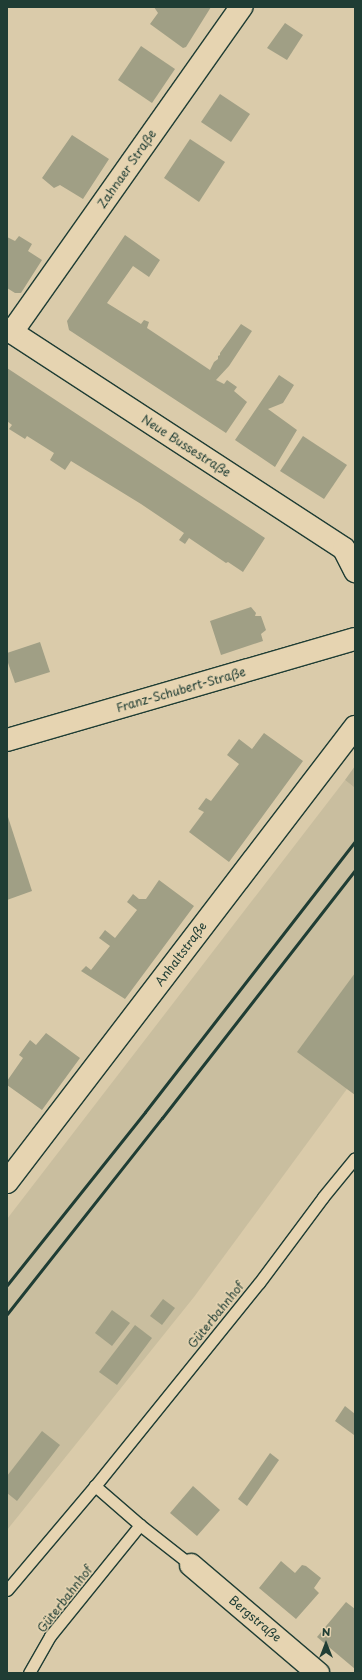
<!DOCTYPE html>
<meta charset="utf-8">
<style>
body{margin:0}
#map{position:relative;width:362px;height:1680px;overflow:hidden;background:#dacbaa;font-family:"Playpen Sans",sans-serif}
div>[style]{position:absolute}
.built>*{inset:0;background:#c9be9f}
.green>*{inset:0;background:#b7b093}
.building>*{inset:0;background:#a09f85}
.roads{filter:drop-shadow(1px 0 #1f3d34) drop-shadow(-1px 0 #1f3d34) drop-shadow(0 1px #1f3d34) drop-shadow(0 -1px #1f3d34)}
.service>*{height:11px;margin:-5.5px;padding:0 5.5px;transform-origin:5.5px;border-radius:5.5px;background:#e6d4b1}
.minor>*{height:22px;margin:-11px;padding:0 11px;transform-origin:11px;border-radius:11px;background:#e6d4b1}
.rail>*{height:3px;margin:-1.5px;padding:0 1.5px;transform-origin:1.5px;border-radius:1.5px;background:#1f3d34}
span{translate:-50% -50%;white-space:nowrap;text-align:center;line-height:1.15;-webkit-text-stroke:3px #e6d4b1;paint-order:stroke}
.street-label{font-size:12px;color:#1f3d34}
.frame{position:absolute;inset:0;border:8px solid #1f3d34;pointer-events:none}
.north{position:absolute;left:306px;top:1624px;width:40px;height:40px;-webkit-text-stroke:3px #e6d4b1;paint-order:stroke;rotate:0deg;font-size:11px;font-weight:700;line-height:16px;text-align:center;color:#1f3d34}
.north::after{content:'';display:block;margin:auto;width:14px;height:18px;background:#1f3d34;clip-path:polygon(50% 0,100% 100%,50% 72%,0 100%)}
</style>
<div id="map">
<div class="built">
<i style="clip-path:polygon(345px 780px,355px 788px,355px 1078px,194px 1297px,7px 1530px,7px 1219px)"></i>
</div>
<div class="green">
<i style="clip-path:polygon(355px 766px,355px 788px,345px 780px)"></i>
</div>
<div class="building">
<i style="clip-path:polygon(154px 7px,211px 7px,186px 47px,183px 48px,150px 24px,158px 13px)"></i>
<i style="clip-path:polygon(285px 23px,303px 35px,287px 60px,267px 48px)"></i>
<i style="clip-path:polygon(141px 46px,175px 69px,152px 103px,118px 80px)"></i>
<i style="clip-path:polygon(220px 94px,250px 114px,231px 142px,201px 122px)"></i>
<i style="clip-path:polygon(72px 135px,109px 159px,83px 199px,60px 185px,54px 188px,42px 178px)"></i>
<i style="clip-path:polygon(190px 139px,225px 162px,199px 202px,164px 178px)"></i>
<i style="clip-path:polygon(125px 235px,160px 260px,149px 277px,133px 266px,107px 303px,141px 324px,144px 320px,149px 322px,147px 328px,210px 370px,214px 362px,218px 359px,218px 356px,220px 355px,220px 353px,241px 324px,252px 331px,229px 366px,216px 380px,224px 384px,227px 380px,237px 387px,234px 391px,247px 402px,226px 433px,69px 330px,67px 321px)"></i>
<i style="clip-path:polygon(19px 236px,32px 244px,28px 251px,42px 260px,21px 293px,15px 293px,7px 288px,7px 237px,15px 241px)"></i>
<i style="clip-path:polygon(7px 368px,265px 538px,243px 572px,228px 562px,226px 563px,189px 538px,185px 544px,179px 540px,184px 533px,141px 504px,71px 461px,65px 470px,50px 460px,54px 453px,27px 436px,25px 439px,9px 429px,12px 425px,7px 421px)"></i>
<i style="clip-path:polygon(279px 375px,294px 385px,283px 403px,268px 409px,297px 430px,275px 467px,235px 440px)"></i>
<i style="clip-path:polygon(303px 436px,347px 465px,324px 499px,280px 471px)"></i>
<i style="clip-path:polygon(251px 607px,256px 613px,255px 616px,261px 616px,266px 630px,261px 634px,263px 641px,221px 655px,210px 621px)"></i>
<i style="clip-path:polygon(40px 642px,50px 672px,15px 683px,7px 660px,7px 653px)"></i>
<i style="clip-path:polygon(264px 733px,303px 761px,229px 862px,189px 832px,204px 812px,198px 809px,206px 798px,211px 801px,239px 764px,227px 755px,239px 739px,252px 749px)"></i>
<i style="clip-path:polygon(7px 814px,32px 891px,7px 900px)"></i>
<i style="clip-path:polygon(159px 880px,194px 906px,125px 999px,81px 971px,86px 966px,91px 970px,110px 946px,99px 938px,105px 930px,115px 938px,137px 910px,127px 902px,133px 894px,139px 899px,146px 899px)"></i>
<i style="clip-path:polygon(355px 973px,355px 1095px,297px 1052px)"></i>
<i style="clip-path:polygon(46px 1033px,80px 1058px,42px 1110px,7px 1085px,7px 1081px,23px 1058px,19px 1055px,30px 1040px,36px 1045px)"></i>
<i style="clip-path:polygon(163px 1299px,175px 1308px,162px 1325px,150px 1316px)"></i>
<i style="clip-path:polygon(112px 1310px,130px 1323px,112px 1346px,95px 1333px)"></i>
<i style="clip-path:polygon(135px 1325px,152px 1338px,117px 1385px,99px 1372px)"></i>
<i style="clip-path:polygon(345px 1406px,355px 1414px,354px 1435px,335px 1421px)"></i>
<i style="clip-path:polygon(42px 1431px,60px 1445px,17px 1501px,7px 1493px,7px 1476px)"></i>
<i style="clip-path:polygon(270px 1453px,279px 1460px,247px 1506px,238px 1499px)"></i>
<i style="clip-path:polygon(193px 1486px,220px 1510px,197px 1536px,170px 1513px)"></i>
<i style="clip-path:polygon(281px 1561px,295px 1573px,302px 1565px,306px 1566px,321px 1578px,314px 1588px,319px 1593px,296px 1619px,259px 1588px)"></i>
<i style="clip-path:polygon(346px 1602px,355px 1609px,355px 1669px,317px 1637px)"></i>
</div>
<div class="roads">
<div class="service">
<i style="left:191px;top:1565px;width:65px;rotate:-141.9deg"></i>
<i style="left:140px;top:1525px;width:60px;rotate:-139.1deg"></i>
<i style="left:95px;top:1486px;width:261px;rotate:-51.1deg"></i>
<i style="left:259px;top:1283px;width:107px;rotate:-53.3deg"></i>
<i style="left:323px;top:1197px;width:50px;rotate:-50.6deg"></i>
<i style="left:7px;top:1590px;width:136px;rotate:-49.8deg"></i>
<i style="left:29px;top:1673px;width:43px;rotate:-60.4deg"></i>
<i style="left:50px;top:1636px;width:143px;rotate:-51deg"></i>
</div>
<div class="minor">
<i style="left:7px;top:329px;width:402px;rotate:33.1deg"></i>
<i style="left:344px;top:549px;width:25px;rotate:63deg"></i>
<i style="left:12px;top:332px;width:398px;rotate:-54.8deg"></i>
<i style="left:7px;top:740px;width:362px;rotate:-16.2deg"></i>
<i style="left:7px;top:1182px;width:573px;rotate:-52.59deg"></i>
<i style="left:191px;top:1565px;width:167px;rotate:40.4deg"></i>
</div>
</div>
<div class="rail">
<i style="left:7px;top:1285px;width:221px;rotate:-51.4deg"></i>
<i style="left:145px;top:1112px;width:343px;rotate:-52.2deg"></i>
<i style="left:7px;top:1314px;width:250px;rotate:-51.7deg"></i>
<i style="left:162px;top:1118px;width:314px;rotate:-52.1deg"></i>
</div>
<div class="street-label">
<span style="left:127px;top:169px;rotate:-55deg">Zahnaer Straße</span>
<span style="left:186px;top:446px;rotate:33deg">Neue Bussestraße</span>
<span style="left:181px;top:690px;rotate:-16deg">Franz-Schubert-Straße</span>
<span style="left:181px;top:954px;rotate:-53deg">Anhaltstraße</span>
<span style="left:216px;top:1315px;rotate:-51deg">Güterbahnhof</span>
<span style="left:65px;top:1599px;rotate:-52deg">Güterbahnhof</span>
<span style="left:255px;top:1619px;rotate:40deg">Bergstraße</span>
</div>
<div class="frame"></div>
<div class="north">N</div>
</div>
